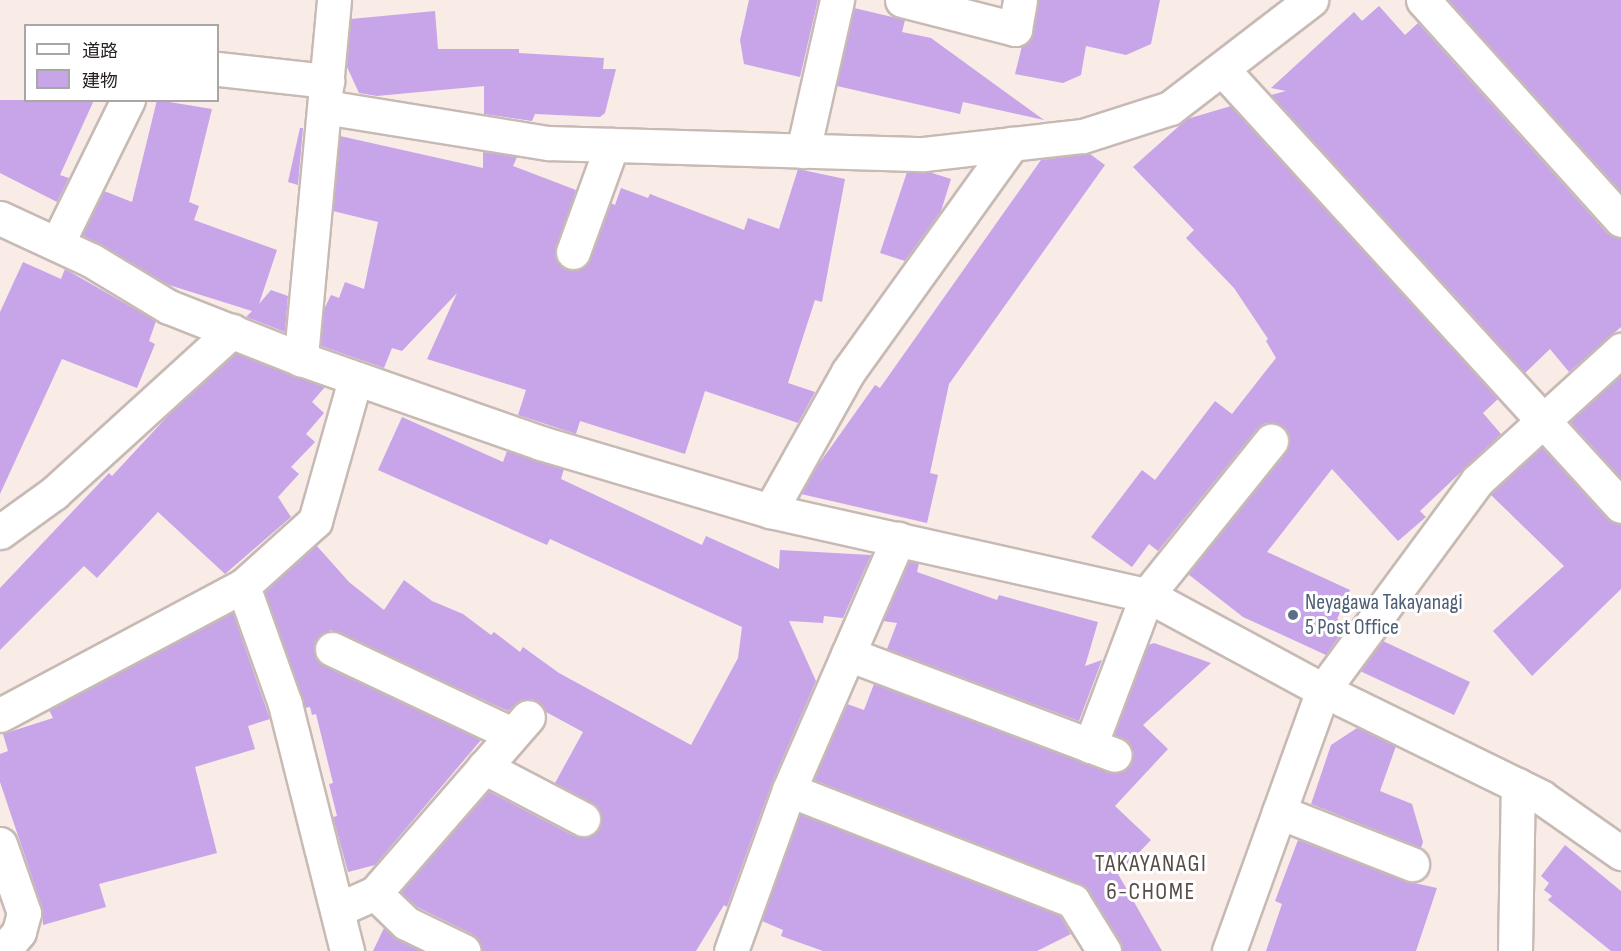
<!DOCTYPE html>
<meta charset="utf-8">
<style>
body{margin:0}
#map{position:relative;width:1621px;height:951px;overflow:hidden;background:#f9ebe6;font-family:"Sofia Sans Condensed","Noto Sans JP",sans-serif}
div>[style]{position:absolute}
.building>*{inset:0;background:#c7a5e8}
.roads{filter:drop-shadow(2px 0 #c7bab5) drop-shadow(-2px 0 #c7bab5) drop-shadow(0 2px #c7bab5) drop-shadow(0 -2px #c7bab5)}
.minor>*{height:33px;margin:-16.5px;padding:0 16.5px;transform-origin:16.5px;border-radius:16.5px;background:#fff}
.dots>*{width:16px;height:16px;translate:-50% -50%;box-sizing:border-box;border:3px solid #fff;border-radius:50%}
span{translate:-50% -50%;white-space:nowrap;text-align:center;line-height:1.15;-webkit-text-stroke:6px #fff;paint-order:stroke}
.service-label{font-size:22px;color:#4e5e75}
.left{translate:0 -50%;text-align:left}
.neighbourhood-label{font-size:24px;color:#574c48;letter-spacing:1.5px}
.legend{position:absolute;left:24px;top:24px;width:195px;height:78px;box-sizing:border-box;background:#fff;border:2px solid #a9a7a6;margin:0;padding:8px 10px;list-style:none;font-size:18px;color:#282321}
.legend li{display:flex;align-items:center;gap:12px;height:30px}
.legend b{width:30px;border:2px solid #a9a7a6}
</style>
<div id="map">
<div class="building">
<i style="clip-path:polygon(749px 0,818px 0,800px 77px,744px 64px,740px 40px)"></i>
<i style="clip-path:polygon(1038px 0,1160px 0,1151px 44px,1126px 55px,1086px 46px,1081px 75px,1063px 83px,1015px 74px,1022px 46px,1033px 33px)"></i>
<i style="clip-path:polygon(1448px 0,1621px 0,1621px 192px)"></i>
<i style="clip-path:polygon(1379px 6px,1405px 35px,1418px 23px,1607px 233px,1621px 238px,1621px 327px,1569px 372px,1550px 349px,1525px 373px,1271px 95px,1286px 91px,1271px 88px,1354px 12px,1362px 21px)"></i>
<i style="clip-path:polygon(854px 8px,905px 20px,902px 32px,931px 38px,1044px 120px,963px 102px,960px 114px,837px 86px)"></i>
<i style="clip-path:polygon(435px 11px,438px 49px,519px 49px,519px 53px,604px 58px,603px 69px,616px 69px,605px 113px,600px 117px,535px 114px,532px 121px,484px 114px,484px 86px,377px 96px,359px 93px,347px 67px,351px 19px)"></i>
<i style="clip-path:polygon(0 100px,94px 100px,60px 175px,69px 178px,57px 202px,0 173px)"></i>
<i style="clip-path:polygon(157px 100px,212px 109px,189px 202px,199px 206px,194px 220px,277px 250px,259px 304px,271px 290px,288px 296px,285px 332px,246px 317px,252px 311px,169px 285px,82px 235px,104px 191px,132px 202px)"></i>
<i style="clip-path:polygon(1231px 106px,1498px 399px,1483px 413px,1501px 434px,1420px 511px,1426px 517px,1398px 541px,1332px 469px,1267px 552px,1350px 590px,1337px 619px,1348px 624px,1326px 655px,1243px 617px,1188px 574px,1286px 453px,1289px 435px,1282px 426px,1265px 423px,1257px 429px,1158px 551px,1149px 544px,1132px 567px,1091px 537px,1142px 470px,1155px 480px,1215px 401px,1232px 414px,1276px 358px,1266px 341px,1268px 339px,1234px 288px,1186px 238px,1194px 230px,1133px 167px,1187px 119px)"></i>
<i style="clip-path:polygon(300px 128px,303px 128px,298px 185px,288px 182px)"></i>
<i style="clip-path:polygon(340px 136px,483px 168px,483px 152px,517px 157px,513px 166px,576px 190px,555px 255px,559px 264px,576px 270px,590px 259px,611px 203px,615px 205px,621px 188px,648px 198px,650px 194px,744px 230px,748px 218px,779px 229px,798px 169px,845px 179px,822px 302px,815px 300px,788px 383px,815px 392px,798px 423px,705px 391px,685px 454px,580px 421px,576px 434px,518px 415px,526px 390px,427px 359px,457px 293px,402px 351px,392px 348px,384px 368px,321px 346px,324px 309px,331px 295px,339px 298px,345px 282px,364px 289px,378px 222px,333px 211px)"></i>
<i style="clip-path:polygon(1090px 154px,1105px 165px,949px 384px,930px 473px,938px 475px,927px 523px,801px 494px,816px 468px,875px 385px,880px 388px,1041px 160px)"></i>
<i style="clip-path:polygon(907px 172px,929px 172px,951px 179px,941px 211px,905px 261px,880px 253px)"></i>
<i style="clip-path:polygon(23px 262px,61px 279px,65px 269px,156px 321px,149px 341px,155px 344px,137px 388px,62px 359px,0 494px,0 312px)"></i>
<i style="clip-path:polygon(235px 353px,325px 387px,312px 402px,324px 413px,306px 434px,315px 442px,291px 467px,299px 474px,278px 497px,291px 517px,225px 574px,158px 512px,97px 578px,84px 566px,0 650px,0 588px,109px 473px,112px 476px,178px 405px)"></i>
<i style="clip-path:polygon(1621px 375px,1621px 478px,1570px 422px)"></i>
<i style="clip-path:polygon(402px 417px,503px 462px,507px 451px,564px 469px,561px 479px,702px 545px,706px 536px,779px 569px,780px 550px,871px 555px,843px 618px,824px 616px,823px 623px,789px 621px,816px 681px,772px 783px,727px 907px,724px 905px,696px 951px,483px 951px,472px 934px,417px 907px,402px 893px,404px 888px,488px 791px,574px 836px,593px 834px,602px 819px,598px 809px,555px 783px,583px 732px,546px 712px,532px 699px,521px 700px,508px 711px,331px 630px,315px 642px,316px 659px,324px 666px,481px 740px,375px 865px,348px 872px,333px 817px,337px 816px,329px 784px,333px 783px,316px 714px,312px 715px,310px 707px,305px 708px,265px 592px,316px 545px,349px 582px,384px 610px,404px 580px,432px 601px,463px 614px,491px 635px,494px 632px,520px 652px,523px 647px,559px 673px,691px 745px,738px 658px,742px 627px,550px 539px,547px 545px,378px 470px)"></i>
<i style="clip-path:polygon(1542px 447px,1607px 519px,1621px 524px,1621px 589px,1532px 676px,1493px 631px,1564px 566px,1490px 494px)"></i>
<i style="clip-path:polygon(909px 561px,919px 563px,917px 572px,997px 600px,999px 595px,1098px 622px,1085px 666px,1102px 660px,1079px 721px,887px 649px,897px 623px,883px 621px)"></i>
<i style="clip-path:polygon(233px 613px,270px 719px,248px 726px,255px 749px,195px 767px,217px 853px,99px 884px,106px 907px,43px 925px,42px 907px,0 782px,0 754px,8px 751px,3px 734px,53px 718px,49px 710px)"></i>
<i style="clip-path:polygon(1383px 641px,1470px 682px,1454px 715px,1360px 671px)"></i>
<i style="clip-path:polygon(1154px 643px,1211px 663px,1143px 725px,1168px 749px,1115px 806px,1151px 840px,1118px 874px,1162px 951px,1123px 951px,1089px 891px,1080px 884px,814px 780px,847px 704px,864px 710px,874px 684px,1119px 773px,1127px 769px,1134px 753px,1129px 743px,1114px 735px,1148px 645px)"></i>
<i style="clip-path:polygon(1357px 728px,1396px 746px,1380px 791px,1412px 804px,1423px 842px,1421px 848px,1311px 804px,1331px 745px)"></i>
<i style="clip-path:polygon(800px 814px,1060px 916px,1071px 934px,1037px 951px,823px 951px,781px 936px,783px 930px,762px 921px)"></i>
<i style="clip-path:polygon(1298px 840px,1405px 881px,1437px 888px,1416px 951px,1266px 951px,1282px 904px,1275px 901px)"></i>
<i style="clip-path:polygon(1565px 845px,1621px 891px,1621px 951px,1611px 951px,1548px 900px,1552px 896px,1544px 890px,1549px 883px,1541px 876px)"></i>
<i style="clip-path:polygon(384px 928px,398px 940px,421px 951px,373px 951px)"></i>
</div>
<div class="roads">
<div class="minor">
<i style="left:334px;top:0;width:361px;rotate:95.3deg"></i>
<i style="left:301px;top:359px;width:254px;rotate:19.3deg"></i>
<i style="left:541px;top:443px;width:239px;rotate:16.5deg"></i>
<i style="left:770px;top:511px;width:386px;rotate:12.6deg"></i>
<i style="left:1147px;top:595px;width:200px;rotate:28.4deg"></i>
<i style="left:1323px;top:690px;width:243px;rotate:26.1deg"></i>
<i style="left:1541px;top:797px;width:98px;rotate:35deg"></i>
<i style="left:902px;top:0;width:117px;rotate:14.4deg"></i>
<i style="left:1015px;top:29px;width:29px;rotate:-80deg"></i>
<i style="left:1423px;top:0;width:296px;rotate:48deg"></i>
<i style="left:218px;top:69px;width:110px;rotate:6.3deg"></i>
<i style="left:1223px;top:70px;width:590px;rotate:47.61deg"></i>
<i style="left:325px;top:107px;width:226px;rotate:9.2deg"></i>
<i style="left:548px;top:143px;width:376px;rotate:1.7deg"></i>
<i style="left:924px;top:154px;width:160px;rotate:-6.5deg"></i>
<i style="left:1083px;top:136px;width:91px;rotate:-17.8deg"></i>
<i style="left:1170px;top:108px;width:178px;rotate:-37.5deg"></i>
<i style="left:803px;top:151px;width:155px;rotate:-77.3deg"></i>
<i style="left:0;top:218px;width:100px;rotate:24.8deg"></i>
<i style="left:91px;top:260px;width:91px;rotate:31.1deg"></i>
<i style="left:169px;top:307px;width:142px;rotate:21.5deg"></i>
<i style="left:57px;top:244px;width:161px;rotate:-63.8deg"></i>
<i style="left:573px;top:252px;width:114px;rotate:-70deg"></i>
<i style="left:770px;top:511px;width:159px;rotate:-60.7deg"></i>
<i style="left:848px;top:372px;width:281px;rotate:-54.3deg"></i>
<i style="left:0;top:532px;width:67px;rotate:-35.8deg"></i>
<i style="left:54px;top:493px;width:241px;rotate:-42.3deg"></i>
<i style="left:243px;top:586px;width:125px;rotate:70.4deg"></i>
<i style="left:285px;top:704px;width:255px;rotate:75.9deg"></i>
<i style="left:332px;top:649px;width:199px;rotate:25.3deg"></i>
<i style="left:848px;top:654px;width:285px;rotate:20.7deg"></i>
<i style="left:0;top:715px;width:275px;rotate:-28deg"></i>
<i style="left:243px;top:586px;width:97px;rotate:-42.1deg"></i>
<i style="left:315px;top:521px;width:147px;rotate:-74.2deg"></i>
<i style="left:1090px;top:746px;width:161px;rotate:-69.3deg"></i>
<i style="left:1147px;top:595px;width:198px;rotate:-51.2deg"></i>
<i style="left:484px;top:767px;width:112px;rotate:27.7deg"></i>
<i style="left:789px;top:790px;width:305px;rotate:21.3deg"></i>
<i style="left:1073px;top:901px;width:59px;rotate:58.2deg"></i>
<i style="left:1279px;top:812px;width:143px;rotate:21.4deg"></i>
<i style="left:0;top:844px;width:73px;rotate:70.8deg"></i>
<i style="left:24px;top:913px;width:20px;rotate:105deg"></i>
<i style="left:19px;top:932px;width:25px;rotate:130deg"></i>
<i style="left:375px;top:893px;width:43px;rotate:44.1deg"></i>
<i style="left:406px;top:923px;width:64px;rotate:25.8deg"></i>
<i style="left:337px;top:910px;width:42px;rotate:-24.1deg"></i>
<i style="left:375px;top:893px;width:233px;rotate:-49deg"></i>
<i style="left:731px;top:951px;width:171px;rotate:-70.2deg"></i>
<i style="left:789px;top:790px;width:274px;rotate:-66.5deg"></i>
<i style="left:1229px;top:951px;width:277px;rotate:-70.2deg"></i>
<i style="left:1323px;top:690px;width:260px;rotate:-53.6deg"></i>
<i style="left:1477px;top:481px;width:195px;rotate:-42.3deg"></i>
<i style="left:1515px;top:951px;width:166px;rotate:-89deg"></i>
</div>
</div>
<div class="dots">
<i style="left:1293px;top:615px;background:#5c6f8a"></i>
</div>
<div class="service-label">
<span class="left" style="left:1305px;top:615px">Neyagawa Takayanagi<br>5 Post Office</span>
</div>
<div class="neighbourhood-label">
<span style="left:1151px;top:878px">TAKAYANAGI<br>6-CHOME</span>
</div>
<ul class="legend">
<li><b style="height:8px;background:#fff"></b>道路</li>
<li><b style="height:16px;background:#c7a5e8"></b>建物</li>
</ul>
</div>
